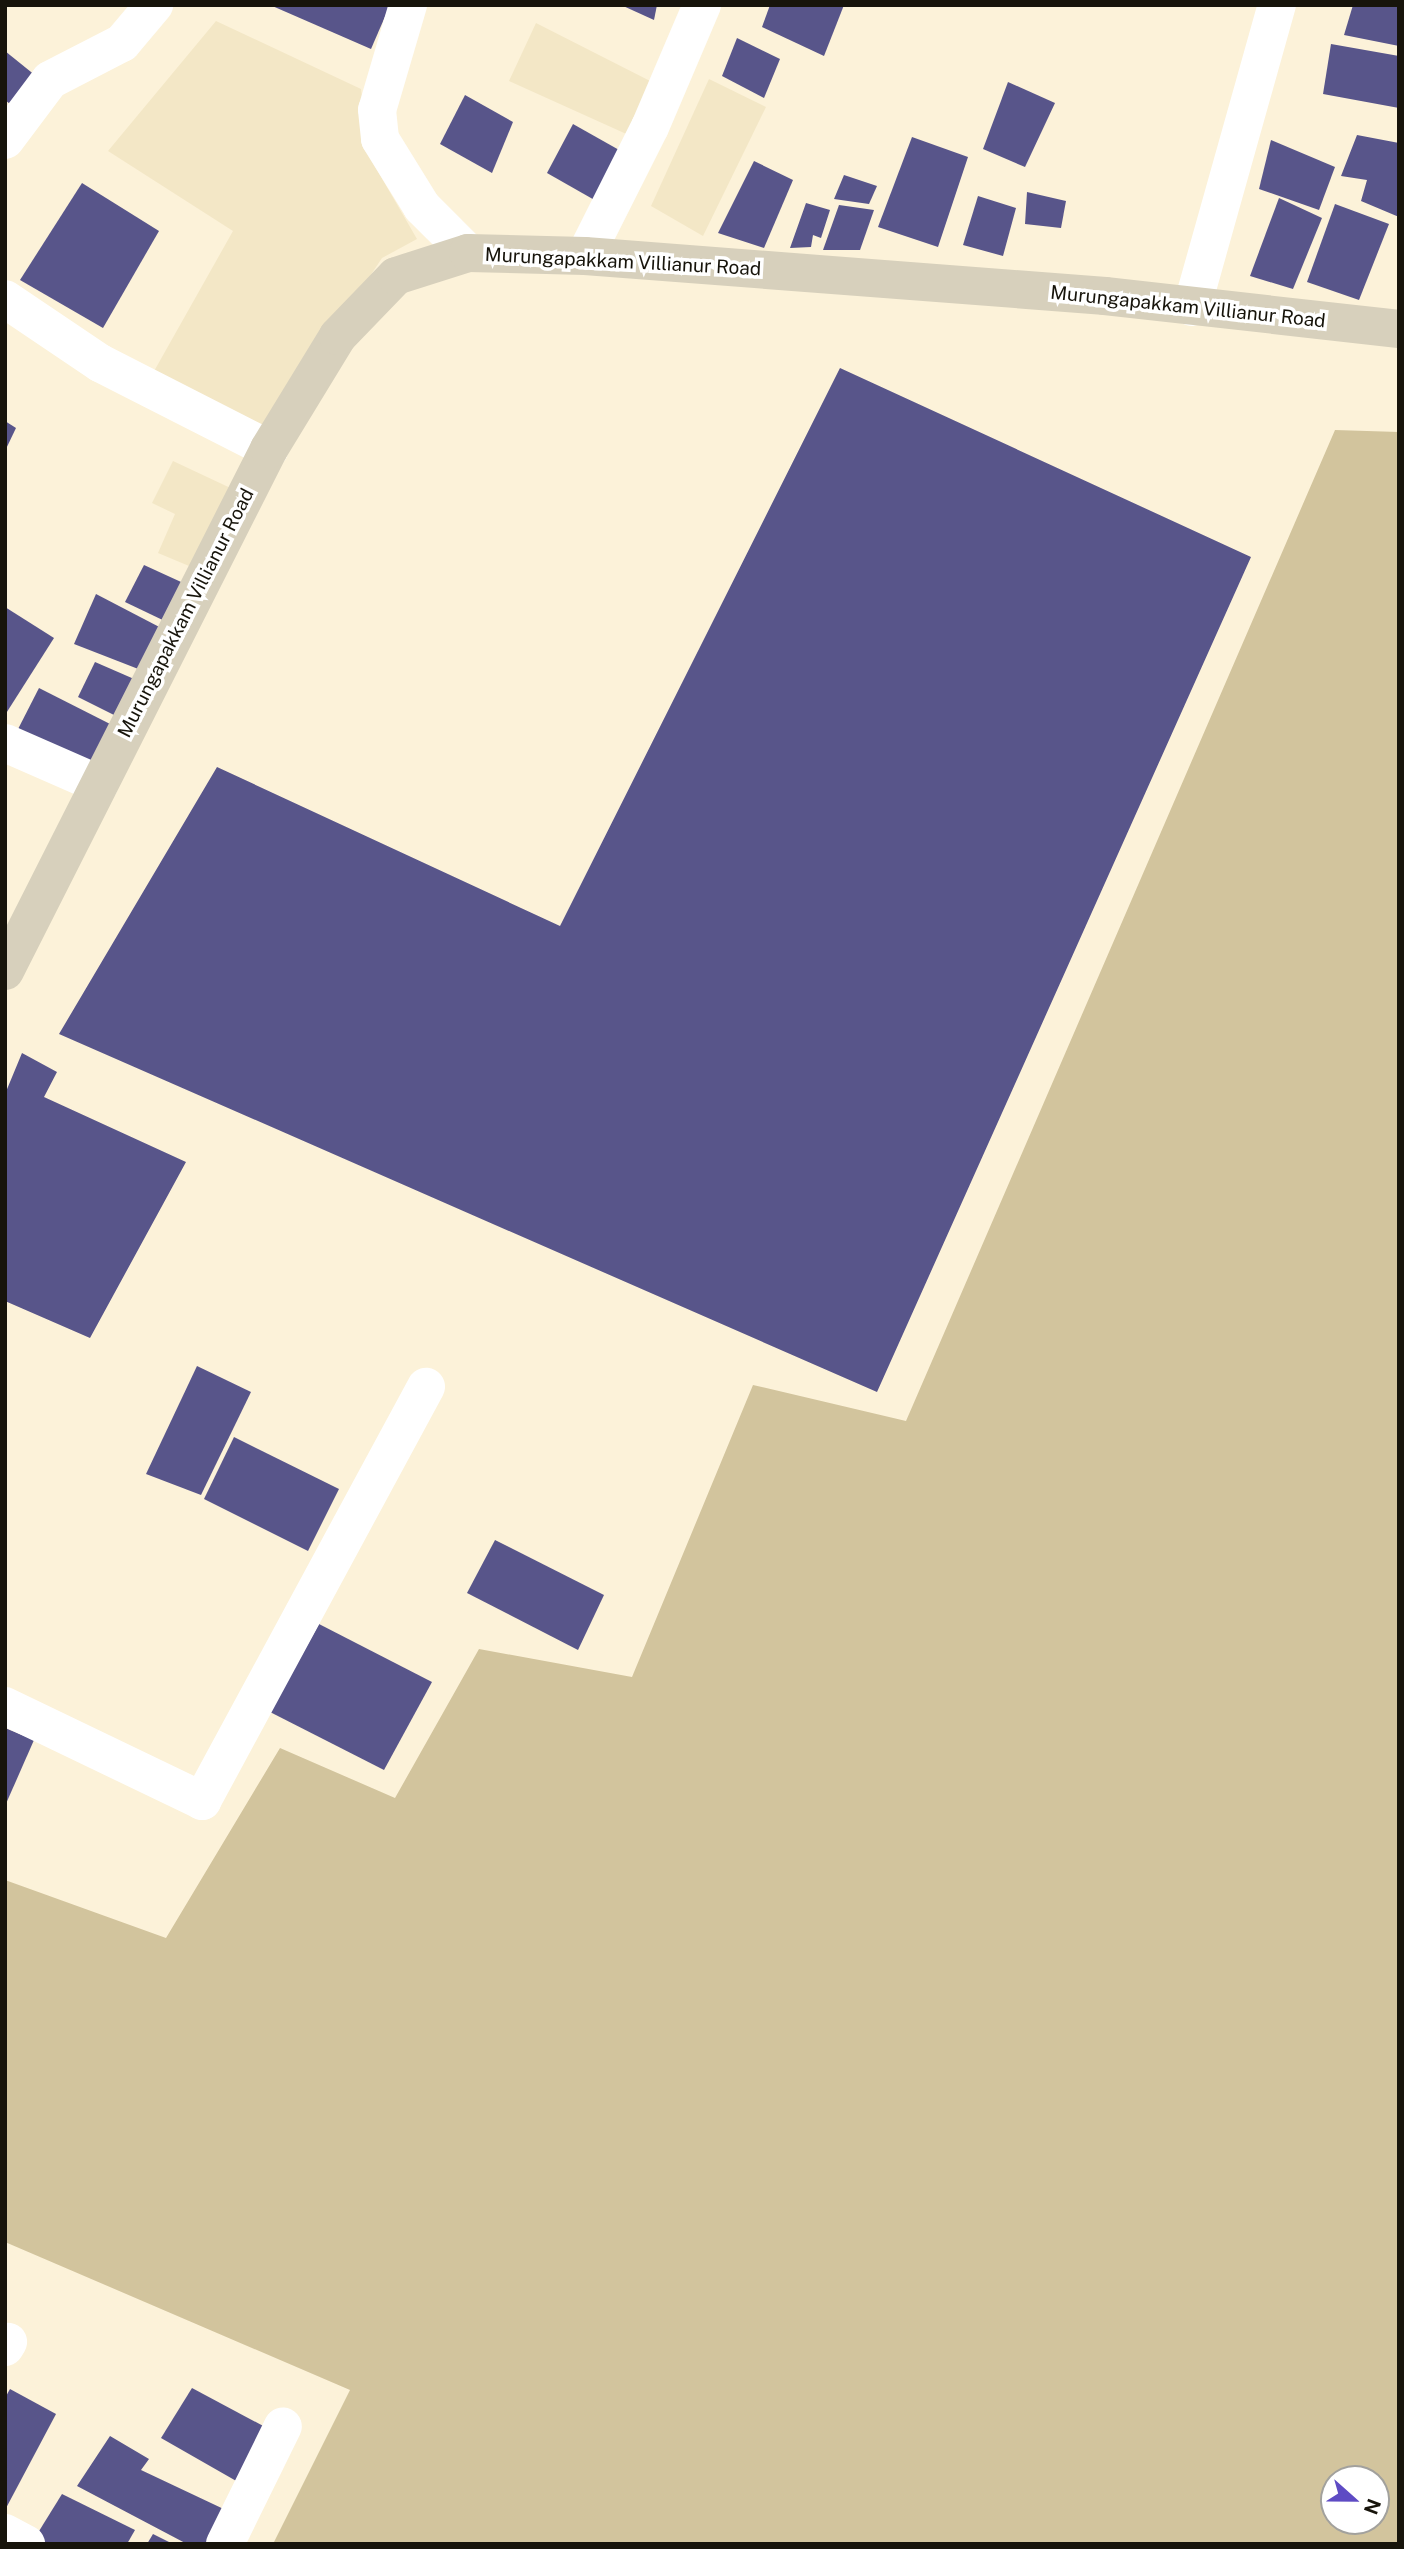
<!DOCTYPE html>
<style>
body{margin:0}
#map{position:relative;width:1404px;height:2549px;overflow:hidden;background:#fcf2d9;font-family:"Public Sans",sans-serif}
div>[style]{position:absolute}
.built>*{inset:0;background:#f3e7c6}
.green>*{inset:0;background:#d2c49d}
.building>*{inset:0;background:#58558a}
.street>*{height:38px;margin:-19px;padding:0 19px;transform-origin:19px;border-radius:19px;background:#fff}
.secondary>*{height:38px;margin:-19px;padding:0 19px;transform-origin:19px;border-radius:19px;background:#d7d0bc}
span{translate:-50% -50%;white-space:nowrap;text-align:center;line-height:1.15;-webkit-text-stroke:7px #fff;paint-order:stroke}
.street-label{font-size:19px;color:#17140b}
.frame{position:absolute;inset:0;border:7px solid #17140b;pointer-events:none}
.north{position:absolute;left:1320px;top:2465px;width:70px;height:70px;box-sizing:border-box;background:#fff;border:2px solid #a2a19d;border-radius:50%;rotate:111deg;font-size:19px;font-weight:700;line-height:28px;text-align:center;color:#17140b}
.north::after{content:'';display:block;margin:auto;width:24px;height:32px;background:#5e4bc4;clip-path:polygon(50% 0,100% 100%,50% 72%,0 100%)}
</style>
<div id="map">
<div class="built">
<i style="clip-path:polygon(216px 21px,361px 89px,369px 156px,417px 239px,382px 258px,267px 431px,153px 373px,233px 231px,108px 151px)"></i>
<i style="clip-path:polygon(536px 23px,658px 85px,633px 137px,509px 81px)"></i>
<i style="clip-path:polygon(709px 79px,766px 107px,703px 236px,651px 206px)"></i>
<i style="clip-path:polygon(173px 461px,239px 492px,201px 571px,158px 553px,175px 514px,152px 503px)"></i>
</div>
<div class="green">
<i style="clip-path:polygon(evenodd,1335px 430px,1399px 432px,1399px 2544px,273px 2544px,350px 2390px,5px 2242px,5px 1880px,166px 1938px,280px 1748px,395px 1798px,479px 1649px,632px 1677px,753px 1385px,906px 1421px,1335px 430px,1334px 2479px,1376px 2479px,1376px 2521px,1334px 2521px,1334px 2479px)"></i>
</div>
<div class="building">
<i style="clip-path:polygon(270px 5px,390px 5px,371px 49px)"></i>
<i style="clip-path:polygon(621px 5px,657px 5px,654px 20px)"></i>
<i style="clip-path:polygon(770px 5px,844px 5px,824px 56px,762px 27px)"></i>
<i style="clip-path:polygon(1353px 5px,1399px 5px,1399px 46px,1344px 35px)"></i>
<i style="clip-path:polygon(737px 38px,780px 59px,764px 98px,722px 76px)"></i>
<i style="clip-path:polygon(1331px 44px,1399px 56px,1399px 108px,1323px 94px)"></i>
<i style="clip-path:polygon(5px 51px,36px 76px,10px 104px,5px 100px)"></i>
<i style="clip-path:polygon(1008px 82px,1055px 103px,1025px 167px,983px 149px)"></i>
<i style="clip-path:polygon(465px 95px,513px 122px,492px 173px,440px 144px)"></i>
<i style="clip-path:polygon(573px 124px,628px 155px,605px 206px,547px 173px)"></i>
<i style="clip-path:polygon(1357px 135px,1399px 143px,1399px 217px,1361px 201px,1367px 180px,1341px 176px)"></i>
<i style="clip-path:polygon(912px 137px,968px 157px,938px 247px,878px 227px)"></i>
<i style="clip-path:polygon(1271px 140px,1335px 167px,1319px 210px,1259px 189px)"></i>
<i style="clip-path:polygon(754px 161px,793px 180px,764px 248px,718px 233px)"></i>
<i style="clip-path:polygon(844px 175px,877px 186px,869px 204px,834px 199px)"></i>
<i style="clip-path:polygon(82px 183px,159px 231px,103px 328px,20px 280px)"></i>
<i style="clip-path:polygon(1027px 192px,1066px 201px,1061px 228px,1025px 224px)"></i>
<i style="clip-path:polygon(978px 196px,1016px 208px,1003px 256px,963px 245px)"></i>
<i style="clip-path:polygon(1279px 198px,1322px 218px,1293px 289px,1250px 276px)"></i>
<i style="clip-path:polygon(806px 203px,830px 210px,821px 238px,813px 235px,811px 247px,790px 248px)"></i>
<i style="clip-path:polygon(1335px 204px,1389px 224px,1359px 300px,1307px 282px)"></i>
<i style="clip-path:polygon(839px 205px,874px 210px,860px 250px,823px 250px)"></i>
<i style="clip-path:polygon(840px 368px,1251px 557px,877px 1392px,59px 1034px,217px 767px,560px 926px)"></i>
<i style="clip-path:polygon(5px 421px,16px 428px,5px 451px)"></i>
<i style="clip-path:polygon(144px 565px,192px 587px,171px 624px,125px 602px)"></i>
<i style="clip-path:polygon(96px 594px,167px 631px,146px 672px,74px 644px)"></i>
<i style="clip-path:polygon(5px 607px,54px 638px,5px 715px)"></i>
<i style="clip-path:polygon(95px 662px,141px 682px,122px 719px,78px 697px)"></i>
<i style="clip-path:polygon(39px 688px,118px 728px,95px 773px,15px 735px)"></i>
<i style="clip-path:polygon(22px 1053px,57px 1072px,44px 1097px,186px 1162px,90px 1338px,5px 1301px,5px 1094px)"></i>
<i style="clip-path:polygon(197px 1366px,251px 1392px,201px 1495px,146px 1474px)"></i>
<i style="clip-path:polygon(234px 1437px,339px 1489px,308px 1551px,204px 1499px)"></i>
<i style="clip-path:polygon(495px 1540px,604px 1595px,578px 1650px,467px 1593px)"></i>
<i style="clip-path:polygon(319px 1624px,432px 1682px,384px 1770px,270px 1712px)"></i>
<i style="clip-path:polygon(5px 1728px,34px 1740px,5px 1806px)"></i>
<i style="clip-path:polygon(192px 2388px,267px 2428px,238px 2482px,161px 2438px)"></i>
<i style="clip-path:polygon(10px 2389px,56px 2414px,5px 2510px,5px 2398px)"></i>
<i style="clip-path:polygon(110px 2436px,149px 2459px,141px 2470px,230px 2512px,214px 2544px,187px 2544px,77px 2486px)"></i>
<i style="clip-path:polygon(62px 2494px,135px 2530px,127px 2544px,31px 2544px)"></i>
<i style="clip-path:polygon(153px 2534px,173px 2544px,147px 2544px)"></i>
</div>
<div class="street">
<i style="left:408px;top:5px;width:109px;rotate:106.4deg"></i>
<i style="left:377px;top:110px;width:29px;rotate:84deg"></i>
<i style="left:380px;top:139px;width:80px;rotate:58.3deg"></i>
<i style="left:422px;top:207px;width:65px;rotate:45deg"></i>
<i style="left:5px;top:140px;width:75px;rotate:-53.1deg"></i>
<i style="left:50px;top:80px;width:81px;rotate:-27.2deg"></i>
<i style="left:122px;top:43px;width:50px;rotate:-49.9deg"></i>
<i style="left:585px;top:256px;width:144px;rotate:-63.3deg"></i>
<i style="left:650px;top:127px;width:133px;rotate:-66.9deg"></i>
<i style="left:5px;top:299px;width:115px;rotate:34deg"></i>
<i style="left:100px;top:363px;width:190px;rotate:27deg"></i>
<i style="left:1192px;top:307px;width:314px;rotate:-74.3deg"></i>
<i style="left:5px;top:743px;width:103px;rotate:23.6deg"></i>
<i style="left:5px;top:1706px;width:219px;rotate:25.7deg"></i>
<i style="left:202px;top:1801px;width:471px;rotate:-61.6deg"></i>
<i style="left:5px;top:2347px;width:6px;rotate:-59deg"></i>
<i style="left:5px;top:2533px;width:24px;rotate:28deg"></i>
<i style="left:225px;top:2544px;width:131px;rotate:-63.8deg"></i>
</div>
<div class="secondary">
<i style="left:5px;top:971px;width:585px;rotate:-63.17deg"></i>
<i style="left:269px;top:449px;width:132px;rotate:-58.6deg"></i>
<i style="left:338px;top:336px;width:83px;rotate:-46deg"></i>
<i style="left:396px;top:276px;width:76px;rotate:-17.7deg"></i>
<i style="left:468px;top:253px;width:117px;rotate:1.5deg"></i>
<i style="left:585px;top:256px;width:522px;rotate:4.4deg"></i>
<i style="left:1105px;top:296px;width:296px;rotate:6.4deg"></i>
</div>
<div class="street-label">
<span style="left:623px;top:262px;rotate:3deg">Murungapakkam Villianur Road</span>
<span style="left:1188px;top:307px;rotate:6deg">Murungapakkam Villianur Road</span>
<span style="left:186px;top:613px;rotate:-63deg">Murungapakkam Villianur Road</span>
</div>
<div class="frame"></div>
<div class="north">N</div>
</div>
